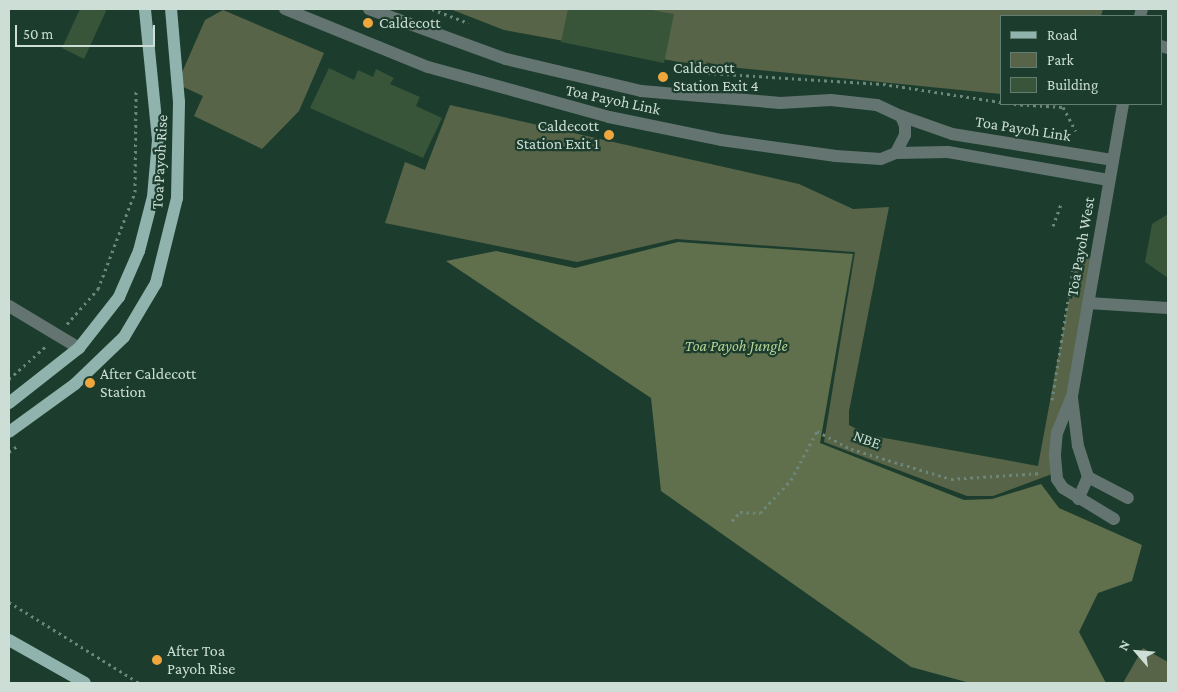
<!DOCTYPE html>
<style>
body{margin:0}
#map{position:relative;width:1177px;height:692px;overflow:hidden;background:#1c3d2e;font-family:"Crimson Pro",serif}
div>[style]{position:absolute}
.green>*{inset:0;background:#586447}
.forest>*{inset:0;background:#61704c}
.building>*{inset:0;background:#385539}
.path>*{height:3px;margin-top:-1.5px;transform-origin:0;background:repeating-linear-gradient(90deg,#6c877a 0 2.5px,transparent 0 6.5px)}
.minor>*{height:12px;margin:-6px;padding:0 6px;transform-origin:6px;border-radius:6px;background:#647571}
.major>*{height:12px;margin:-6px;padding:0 6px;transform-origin:6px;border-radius:6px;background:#90b4ad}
.dots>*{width:14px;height:14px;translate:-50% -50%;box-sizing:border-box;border:2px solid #1c3d2e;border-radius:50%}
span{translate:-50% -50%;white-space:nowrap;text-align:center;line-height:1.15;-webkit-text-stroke:4.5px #1c3d2e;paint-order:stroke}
.poi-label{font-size:16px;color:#ccded5}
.left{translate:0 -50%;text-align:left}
.right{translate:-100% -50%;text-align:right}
.street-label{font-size:16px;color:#ccded5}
.park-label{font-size:16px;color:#b7d294;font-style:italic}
.frame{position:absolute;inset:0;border:10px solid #ccded5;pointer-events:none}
.legend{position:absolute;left:1000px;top:15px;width:162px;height:90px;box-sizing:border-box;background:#1c3d2e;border:1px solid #627d71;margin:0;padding:6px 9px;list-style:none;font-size:15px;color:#ccded5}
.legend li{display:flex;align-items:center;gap:10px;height:25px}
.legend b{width:25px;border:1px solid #627d71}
.north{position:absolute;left:1112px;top:627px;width:50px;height:50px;-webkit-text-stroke:4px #1c3d2e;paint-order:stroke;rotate:297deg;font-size:14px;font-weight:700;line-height:20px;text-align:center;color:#ccded5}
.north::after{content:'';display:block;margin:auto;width:18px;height:22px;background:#ccded5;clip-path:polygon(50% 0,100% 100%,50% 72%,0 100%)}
.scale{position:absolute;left:15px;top:25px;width:140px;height:22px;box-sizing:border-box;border:2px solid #ccded5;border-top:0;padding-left:6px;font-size:15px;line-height:18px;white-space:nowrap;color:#ccded5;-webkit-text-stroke:4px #1c3d2e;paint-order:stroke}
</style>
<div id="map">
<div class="green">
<i style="clip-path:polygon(450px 9px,1103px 9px,1101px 16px,1001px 16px,1001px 94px,679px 62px,504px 30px)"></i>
<i style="clip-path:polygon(223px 10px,324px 53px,299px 111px,262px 149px,194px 116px,203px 96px,177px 84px,205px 20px)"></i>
<i style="clip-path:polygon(450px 105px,799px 184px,853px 209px,889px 207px,849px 411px,849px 425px,868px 435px,1038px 466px,1077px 255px,1091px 258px,1052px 474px,993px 496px,967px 496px,824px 442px,855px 252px,676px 239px,577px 262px,385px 223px,405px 162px,425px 170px)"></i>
<i style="clip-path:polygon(1143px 648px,1168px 662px,1168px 683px,1123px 683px)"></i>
</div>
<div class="forest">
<i style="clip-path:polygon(678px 242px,853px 254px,820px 443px,964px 500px,992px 499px,1041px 484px,1059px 508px,1142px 545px,1132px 581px,1098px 593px,1079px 632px,1106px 683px,970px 683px,911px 667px,661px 491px,651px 398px,446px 261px,496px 251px,575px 268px)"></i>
</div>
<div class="building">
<i style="clip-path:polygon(80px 9px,107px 9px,84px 59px,62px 48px)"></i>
<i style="clip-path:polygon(568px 9px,646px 9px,674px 14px,664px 63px,561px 42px)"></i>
<i style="clip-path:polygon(329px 68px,354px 80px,358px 70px,373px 77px,376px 69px,394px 78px,390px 84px,420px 97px,416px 106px,442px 118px,423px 158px,310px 108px)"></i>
<i style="clip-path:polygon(1168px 214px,1168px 278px,1145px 262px,1152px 224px)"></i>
</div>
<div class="path">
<i style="left:432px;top:9px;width:39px;rotate:21deg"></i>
<i style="left:675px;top:71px;width:208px;rotate:3.6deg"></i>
<i style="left:883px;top:84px;width:119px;rotate:8.7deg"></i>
<i style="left:1014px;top:104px;width:49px;rotate:3.5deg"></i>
<i style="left:1063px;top:107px;width:27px;rotate:62deg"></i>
<i style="left:1053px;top:226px;width:23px;rotate:-70deg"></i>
<i style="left:67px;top:324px;width:47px;rotate:-48.5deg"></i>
<i style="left:98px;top:289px;width:104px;rotate:-69.1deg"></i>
<i style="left:135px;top:192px;width:101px;rotate:-89.4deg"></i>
<i style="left:9px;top:379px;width:51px;rotate:-41.8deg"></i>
<i style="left:1052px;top:400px;width:140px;rotate:-80.9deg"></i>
<i style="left:9px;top:452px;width:9px;rotate:-36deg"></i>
<i style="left:732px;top:521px;width:12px;rotate:-48deg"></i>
<i style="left:740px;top:512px;width:20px;rotate:3deg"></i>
<i style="left:760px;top:513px;width:45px;rotate:-46.8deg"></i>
<i style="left:791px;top:480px;width:55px;rotate:-62deg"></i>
<i style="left:817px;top:431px;width:38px;rotate:28deg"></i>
<i style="left:851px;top:449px;width:104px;rotate:16.7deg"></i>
<i style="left:951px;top:479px;width:91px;rotate:-3.8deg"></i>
<i style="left:9px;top:602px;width:153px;rotate:31.9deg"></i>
</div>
<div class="minor">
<i style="left:285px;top:9px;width:154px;rotate:22.1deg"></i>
<i style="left:428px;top:67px;width:188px;rotate:15.4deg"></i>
<i style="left:609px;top:117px;width:114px;rotate:11.6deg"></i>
<i style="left:721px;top:140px;width:116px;rotate:7.9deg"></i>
<i style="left:836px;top:156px;width:45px;rotate:3.8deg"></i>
<i style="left:881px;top:159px;width:16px;rotate:-22deg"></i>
<i style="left:896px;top:153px;width:52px;rotate:-1.1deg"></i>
<i style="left:948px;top:152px;width:163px;rotate:9.9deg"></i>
<i style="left:369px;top:9px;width:146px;rotate:20.1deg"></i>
<i style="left:506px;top:59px;width:139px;rotate:13.3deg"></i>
<i style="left:641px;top:91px;width:140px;rotate:4.9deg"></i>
<i style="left:780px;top:103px;width:51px;rotate:-3.4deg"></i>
<i style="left:831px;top:100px;width:46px;rotate:6.2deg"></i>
<i style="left:877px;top:105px;width:26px;rotate:25deg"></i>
<i style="left:901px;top:116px;width:11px;rotate:68deg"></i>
<i style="left:905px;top:126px;width:9px;rotate:90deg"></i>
<i style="left:905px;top:135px;width:20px;rotate:117deg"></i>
<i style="left:1140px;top:16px;width:7px;rotate:-74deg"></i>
<i style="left:1161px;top:46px;width:7px;rotate:16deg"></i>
<i style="left:901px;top:116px;width:54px;rotate:19.4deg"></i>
<i style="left:952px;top:134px;width:162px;rotate:9.2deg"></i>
<i style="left:1088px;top:303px;width:80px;rotate:3.6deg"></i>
<i style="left:9px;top:306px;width:82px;rotate:31deg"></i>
<i style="left:1072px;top:398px;width:48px;rotate:82.9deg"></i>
<i style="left:1078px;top:446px;width:33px;rotate:72deg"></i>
<i style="left:1088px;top:477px;width:24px;rotate:114deg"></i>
<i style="left:1088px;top:477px;width:45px;rotate:27.7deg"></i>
<i style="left:1114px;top:519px;width:60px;rotate:-148.7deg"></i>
<i style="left:1063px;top:488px;width:11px;rotate:-124deg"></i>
<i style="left:1057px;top:479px;width:25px;rotate:-95deg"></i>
<i style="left:1055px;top:454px;width:21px;rotate:-85deg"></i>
<i style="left:1057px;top:433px;width:40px;rotate:-68deg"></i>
<i style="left:1072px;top:396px;width:296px;rotate:-80.1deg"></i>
</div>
<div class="major">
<i style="left:9px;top:403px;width:89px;rotate:-38.2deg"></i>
<i style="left:79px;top:348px;width:65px;rotate:-51.9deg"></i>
<i style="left:119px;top:297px;width:50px;rotate:-66.5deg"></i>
<i style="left:139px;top:251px;width:56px;rotate:-75.5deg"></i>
<i style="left:153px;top:197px;width:57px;rotate:-85deg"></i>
<i style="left:158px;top:140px;width:132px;rotate:-95.7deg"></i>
<i style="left:9px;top:432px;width:82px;rotate:-36deg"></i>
<i style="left:75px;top:384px;width:68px;rotate:-43.8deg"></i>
<i style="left:124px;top:337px;width:63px;rotate:-59.3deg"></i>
<i style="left:156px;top:283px;width:88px;rotate:-76.1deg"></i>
<i style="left:177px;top:198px;width:96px;rotate:-88.8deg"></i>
<i style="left:179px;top:102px;width:93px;rotate:-94.9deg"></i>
<i style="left:9px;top:640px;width:87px;rotate:29.5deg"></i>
</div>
<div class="dots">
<i style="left:368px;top:23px;background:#efa73d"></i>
<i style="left:663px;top:77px;background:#efa73d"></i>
<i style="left:609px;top:135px;background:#efa73d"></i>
<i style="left:90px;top:383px;background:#efa73d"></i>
<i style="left:157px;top:660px;background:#efa73d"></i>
</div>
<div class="poi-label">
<span class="left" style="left:379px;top:23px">Caldecott</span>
<span class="left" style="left:673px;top:77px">Caldecott<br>Station Exit 4</span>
<span class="right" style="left:599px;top:135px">Caldecott<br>Station Exit 1</span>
<span class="left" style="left:100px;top:383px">After Caldecott<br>Station</span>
<span class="left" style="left:167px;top:660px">After Toa<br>Payoh Rise</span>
</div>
<div class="street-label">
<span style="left:613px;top:100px;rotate:12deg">Toa Payoh Link</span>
<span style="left:1023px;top:129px;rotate:9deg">Toa Payoh Link</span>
<span style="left:160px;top:162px;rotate:-87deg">Toa Payoh Rise</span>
<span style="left:1081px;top:247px;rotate:-80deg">Toa Payoh West</span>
<span style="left:867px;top:440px;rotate:20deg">NBE</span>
</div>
<div class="park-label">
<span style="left:736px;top:346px">Toa Payoh Jungle</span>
</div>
<div class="frame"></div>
<ul class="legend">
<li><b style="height:6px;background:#90b4ad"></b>Road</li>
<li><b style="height:14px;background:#586447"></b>Park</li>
<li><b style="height:14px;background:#385539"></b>Building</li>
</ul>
<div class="north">N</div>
<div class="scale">50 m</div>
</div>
